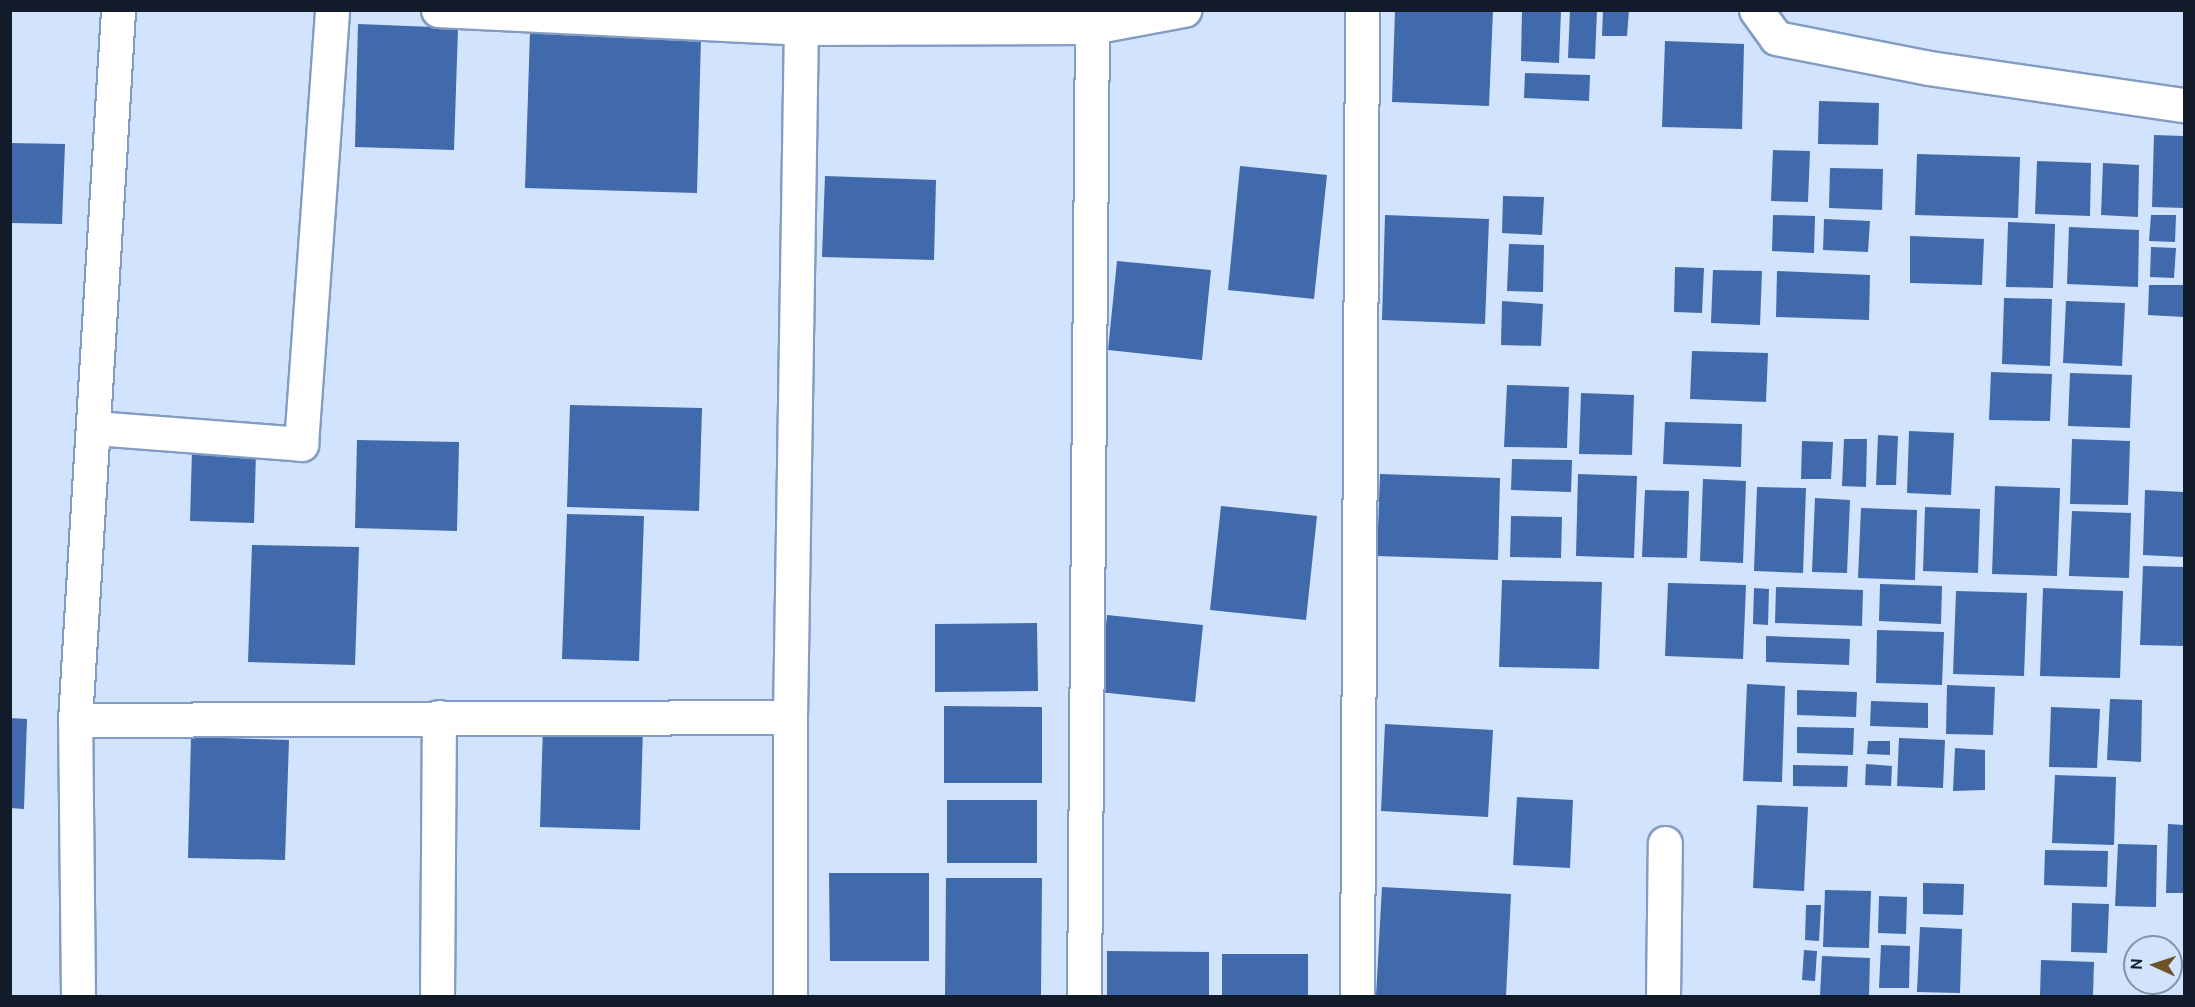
<!DOCTYPE html>
<style>
body{margin:0}
#map{position:relative;width:2195px;height:1007px;overflow:hidden;background:#d2e3fd;font-family:Cabin,sans-serif}
div>[style]{position:absolute}
.building>*{inset:0;background:#406aab}
.roads{filter:drop-shadow(2px 0 #829cc4) drop-shadow(-2px 0 #829cc4) drop-shadow(0 2px #829cc4) drop-shadow(0 -2px #829cc4)}
.street>*{height:33px;margin:-16.5px;padding:0 16.5px;transform-origin:16.5px;border-radius:16.5px;background:#fff}
.secondary>*{height:33px;margin:-16.5px;padding:0 16.5px;transform-origin:16.5px;border-radius:16.5px;background:#fff}
span{translate:-50% -50%;white-space:nowrap;text-align:center;line-height:1.15;-webkit-text-stroke:6px #d2e3fd;paint-order:stroke}
.frame{position:absolute;inset:0;border:12px solid #121c2b;pointer-events:none}
.north{position:absolute;left:2123px;top:935px;width:60px;height:60px;box-sizing:border-box;background:#d2e3fd;border:2px solid #8593a9;border-radius:50%;rotate:273deg;font-size:16px;font-weight:700;line-height:24px;text-align:center;color:#121c2b}
.north::after{content:'';display:block;margin:auto;width:21px;height:27px;background:#6d5325;clip-path:polygon(50% 0,100% 100%,50% 72%,0 100%)}
</style>
<div id="map">
<div class="building">
<i style="clip-path:polygon(1395px 10px,1493px 10px,1489px 106px,1392px 102px)"></i>
<i style="clip-path:polygon(1522px 10px,1561px 10px,1559px 63px,1521px 61px)"></i>
<i style="clip-path:polygon(1570px 10px,1597px 10px,1595px 59px,1568px 58px)"></i>
<i style="clip-path:polygon(1603px 10px,1629px 10px,1627px 36px,1602px 36px)"></i>
<i style="clip-path:polygon(358px 24px,458px 28px,454px 150px,355px 147px)"></i>
<i style="clip-path:polygon(530px 32px,701px 36px,697px 193px,525px 188px)"></i>
<i style="clip-path:polygon(1665px 41px,1744px 44px,1742px 129px,1662px 127px)"></i>
<i style="clip-path:polygon(1525px 73px,1590px 75px,1589px 101px,1524px 98px)"></i>
<i style="clip-path:polygon(1819px 101px,1879px 103px,1878px 145px,1818px 144px)"></i>
<i style="clip-path:polygon(2154px 135px,2184px 136px,2184px 208px,2152px 207px)"></i>
<i style="clip-path:polygon(10px 143px,65px 144px,62px 224px,10px 223px)"></i>
<i style="clip-path:polygon(1773px 150px,1810px 151px,1808px 202px,1771px 201px)"></i>
<i style="clip-path:polygon(1917px 154px,2020px 157px,2018px 218px,1915px 215px)"></i>
<i style="clip-path:polygon(2037px 161px,2091px 163px,2090px 216px,2035px 214px)"></i>
<i style="clip-path:polygon(2103px 163px,2139px 165px,2138px 217px,2101px 215px)"></i>
<i style="clip-path:polygon(1240px 166px,1327px 175px,1314px 299px,1228px 290px)"></i>
<i style="clip-path:polygon(1830px 168px,1883px 169px,1882px 210px,1829px 208px)"></i>
<i style="clip-path:polygon(825px 176px,936px 180px,934px 260px,822px 257px)"></i>
<i style="clip-path:polygon(1503px 196px,1544px 197px,1542px 235px,1502px 233px)"></i>
<i style="clip-path:polygon(1385px 215px,1489px 219px,1485px 324px,1382px 320px)"></i>
<i style="clip-path:polygon(1773px 215px,1815px 216px,1814px 253px,1772px 251px)"></i>
<i style="clip-path:polygon(2151px 215px,2176px 215px,2175px 242px,2149px 241px)"></i>
<i style="clip-path:polygon(1824px 219px,1870px 221px,1868px 252px,1823px 250px)"></i>
<i style="clip-path:polygon(2008px 222px,2055px 224px,2053px 288px,2006px 287px)"></i>
<i style="clip-path:polygon(2069px 227px,2139px 230px,2138px 287px,2067px 284px)"></i>
<i style="clip-path:polygon(1910px 236px,1984px 239px,1982px 285px,1910px 283px)"></i>
<i style="clip-path:polygon(1509px 244px,1544px 245px,1543px 292px,1507px 291px)"></i>
<i style="clip-path:polygon(2151px 247px,2176px 248px,2174px 278px,2150px 277px)"></i>
<i style="clip-path:polygon(1117px 261px,1211px 270px,1202px 360px,1108px 350px)"></i>
<i style="clip-path:polygon(1675px 267px,1704px 268px,1702px 313px,1674px 312px)"></i>
<i style="clip-path:polygon(1713px 270px,1762px 271px,1760px 325px,1711px 323px)"></i>
<i style="clip-path:polygon(1777px 271px,1870px 275px,1869px 320px,1776px 317px)"></i>
<i style="clip-path:polygon(2149px 285px,2184px 285px,2184px 317px,2148px 315px)"></i>
<i style="clip-path:polygon(2004px 298px,2052px 299px,2050px 366px,2002px 364px)"></i>
<i style="clip-path:polygon(1502px 301px,1543px 304px,1541px 346px,1501px 345px)"></i>
<i style="clip-path:polygon(2066px 301px,2125px 303px,2122px 366px,2063px 363px)"></i>
<i style="clip-path:polygon(1692px 351px,1768px 353px,1766px 402px,1690px 399px)"></i>
<i style="clip-path:polygon(1991px 372px,2052px 374px,2050px 421px,1989px 420px)"></i>
<i style="clip-path:polygon(2070px 373px,2132px 375px,2130px 428px,2068px 426px)"></i>
<i style="clip-path:polygon(1507px 385px,1569px 387px,1567px 448px,1504px 447px)"></i>
<i style="clip-path:polygon(1581px 393px,1634px 395px,1632px 455px,1579px 454px)"></i>
<i style="clip-path:polygon(570px 405px,702px 408px,699px 511px,567px 507px)"></i>
<i style="clip-path:polygon(1665px 422px,1742px 424px,1741px 467px,1663px 464px)"></i>
<i style="clip-path:polygon(1909px 431px,1954px 433px,1951px 495px,1907px 493px)"></i>
<i style="clip-path:polygon(1878px 435px,1898px 436px,1896px 485px,1876px 485px)"></i>
<i style="clip-path:polygon(1844px 439px,1867px 439px,1866px 487px,1842px 486px)"></i>
<i style="clip-path:polygon(2072px 439px,2130px 441px,2128px 505px,2070px 504px)"></i>
<i style="clip-path:polygon(357px 440px,459px 442px,457px 531px,355px 528px)"></i>
<i style="clip-path:polygon(1802px 441px,1833px 442px,1831px 479px,1801px 479px)"></i>
<i style="clip-path:polygon(192px 451px,256px 452px,254px 523px,190px 521px)"></i>
<i style="clip-path:polygon(1512px 459px,1572px 460px,1571px 492px,1511px 490px)"></i>
<i style="clip-path:polygon(1380px 474px,1500px 478px,1498px 560px,1377px 556px)"></i>
<i style="clip-path:polygon(1578px 474px,1637px 476px,1634px 558px,1576px 556px)"></i>
<i style="clip-path:polygon(1703px 479px,1746px 481px,1743px 563px,1700px 561px)"></i>
<i style="clip-path:polygon(1995px 486px,2060px 488px,2057px 576px,1992px 574px)"></i>
<i style="clip-path:polygon(1757px 487px,1806px 488px,1803px 573px,1754px 571px)"></i>
<i style="clip-path:polygon(1645px 490px,1689px 491px,1687px 558px,1642px 557px)"></i>
<i style="clip-path:polygon(2145px 490px,2184px 492px,2184px 557px,2143px 555px)"></i>
<i style="clip-path:polygon(1815px 498px,1850px 500px,1847px 573px,1812px 572px)"></i>
<i style="clip-path:polygon(1221px 506px,1317px 516px,1306px 620px,1210px 610px)"></i>
<i style="clip-path:polygon(1925px 507px,1980px 509px,1978px 573px,1923px 571px)"></i>
<i style="clip-path:polygon(1861px 508px,1917px 510px,1915px 580px,1858px 578px)"></i>
<i style="clip-path:polygon(2072px 511px,2131px 513px,2129px 578px,2069px 576px)"></i>
<i style="clip-path:polygon(567px 514px,644px 516px,639px 661px,562px 659px)"></i>
<i style="clip-path:polygon(1511px 516px,1562px 517px,1561px 558px,1510px 557px)"></i>
<i style="clip-path:polygon(252px 545px,359px 547px,355px 665px,248px 662px)"></i>
<i style="clip-path:polygon(2143px 566px,2184px 567px,2184px 646px,2140px 645px)"></i>
<i style="clip-path:polygon(1502px 580px,1602px 582px,1599px 669px,1499px 667px)"></i>
<i style="clip-path:polygon(1668px 583px,1746px 585px,1743px 659px,1665px 656px)"></i>
<i style="clip-path:polygon(1880px 584px,1942px 586px,1941px 624px,1879px 621px)"></i>
<i style="clip-path:polygon(1776px 587px,1863px 590px,1862px 626px,1775px 623px)"></i>
<i style="clip-path:polygon(1754px 588px,1769px 589px,1768px 625px,1753px 624px)"></i>
<i style="clip-path:polygon(2043px 588px,2123px 591px,2120px 678px,2040px 676px)"></i>
<i style="clip-path:polygon(1956px 591px,2027px 593px,2024px 676px,1953px 674px)"></i>
<i style="clip-path:polygon(1107px 615px,1203px 625px,1195px 702px,1099px 692px)"></i>
<i style="clip-path:polygon(1037px 623px,1038px 691px,935px 692px,935px 624px)"></i>
<i style="clip-path:polygon(1877px 630px,1944px 632px,1942px 685px,1876px 683px)"></i>
<i style="clip-path:polygon(1766px 636px,1850px 639px,1849px 665px,1766px 662px)"></i>
<i style="clip-path:polygon(1747px 684px,1785px 686px,1782px 782px,1743px 781px)"></i>
<i style="clip-path:polygon(1947px 685px,1995px 687px,1993px 735px,1946px 734px)"></i>
<i style="clip-path:polygon(1797px 690px,1857px 692px,1856px 717px,1797px 715px)"></i>
<i style="clip-path:polygon(2110px 699px,2142px 700px,2141px 762px,2107px 760px)"></i>
<i style="clip-path:polygon(1871px 701px,1928px 703px,1928px 728px,1870px 726px)"></i>
<i style="clip-path:polygon(944px 706px,1042px 707px,1042px 783px,944px 783px)"></i>
<i style="clip-path:polygon(2051px 707px,2100px 709px,2097px 768px,2049px 767px)"></i>
<i style="clip-path:polygon(10px 718px,27px 719px,24px 809px,10px 808px)"></i>
<i style="clip-path:polygon(543px 724px,643px 727px,640px 830px,540px 827px)"></i>
<i style="clip-path:polygon(1385px 724px,1493px 730px,1488px 817px,1381px 811px)"></i>
<i style="clip-path:polygon(1797px 727px,1854px 728px,1853px 755px,1797px 753px)"></i>
<i style="clip-path:polygon(191px 737px,289px 740px,285px 860px,188px 858px)"></i>
<i style="clip-path:polygon(1899px 738px,1945px 740px,1943px 788px,1897px 786px)"></i>
<i style="clip-path:polygon(1868px 741px,1890px 741px,1890px 755px,1867px 754px)"></i>
<i style="clip-path:polygon(1955px 748px,1985px 750px,1985px 790px,1953px 791px)"></i>
<i style="clip-path:polygon(1866px 764px,1892px 766px,1891px 786px,1865px 785px)"></i>
<i style="clip-path:polygon(1793px 765px,1848px 766px,1847px 787px,1793px 786px)"></i>
<i style="clip-path:polygon(2055px 775px,2116px 777px,2114px 845px,2052px 843px)"></i>
<i style="clip-path:polygon(1517px 797px,1573px 800px,1570px 868px,1513px 865px)"></i>
<i style="clip-path:polygon(947px 800px,1037px 800px,1037px 863px,947px 863px)"></i>
<i style="clip-path:polygon(1757px 805px,1808px 807px,1804px 891px,1753px 888px)"></i>
<i style="clip-path:polygon(2168px 824px,2184px 825px,2184px 893px,2166px 893px)"></i>
<i style="clip-path:polygon(2118px 844px,2157px 845px,2156px 907px,2115px 906px)"></i>
<i style="clip-path:polygon(2045px 850px,2108px 851px,2107px 887px,2044px 885px)"></i>
<i style="clip-path:polygon(829px 873px,929px 873px,929px 961px,830px 961px)"></i>
<i style="clip-path:polygon(946px 878px,1042px 878px,1041px 996px,945px 996px)"></i>
<i style="clip-path:polygon(1923px 883px,1964px 884px,1963px 915px,1923px 914px)"></i>
<i style="clip-path:polygon(1382px 887px,1511px 894px,1506px 996px,1376px 996px)"></i>
<i style="clip-path:polygon(1825px 890px,1871px 891px,1869px 948px,1823px 947px)"></i>
<i style="clip-path:polygon(1879px 896px,1907px 897px,1906px 934px,1878px 933px)"></i>
<i style="clip-path:polygon(2072px 903px,2109px 904px,2107px 953px,2071px 952px)"></i>
<i style="clip-path:polygon(1806px 905px,1821px 905px,1819px 941px,1805px 940px)"></i>
<i style="clip-path:polygon(1920px 927px,1962px 929px,1960px 993px,1917px 992px)"></i>
<i style="clip-path:polygon(1881px 945px,1910px 946px,1909px 988px,1879px 988px)"></i>
<i style="clip-path:polygon(1804px 950px,1817px 951px,1815px 981px,1802px 980px)"></i>
<i style="clip-path:polygon(1107px 951px,1209px 952px,1209px 996px,1107px 996px)"></i>
<i style="clip-path:polygon(1222px 954px,1308px 954px,1308px 996px,1222px 996px)"></i>
<i style="clip-path:polygon(1822px 956px,1870px 958px,1869px 996px,1820px 996px)"></i>
<i style="clip-path:polygon(2041px 960px,2094px 962px,2093px 996px,2040px 996px)"></i>
</div>
<div class="roads">
<div class="street">
<i style="left:438px;top:10px;width:363px;rotate:2.8deg"></i>
<i style="left:801px;top:28px;width:291px;rotate:-0.2deg"></i>
<i style="left:1092px;top:27px;width:94px;rotate:-10.5deg"></i>
<i style="left:95px;top:428px;width:207px;rotate:4.4deg"></i>
<i style="left:301px;top:444px;width:435px;rotate:-85.9deg"></i>
<i style="left:75px;top:720px;width:715px;rotate:-0.24deg"></i>
<i style="left:78px;top:996px;width:276px;rotate:-90.6deg"></i>
<i style="left:75px;top:720px;width:711px;rotate:-86.53deg"></i>
<i style="left:437px;top:996px;width:279px;rotate:-89.6deg"></i>
<i style="left:790px;top:996px;width:279px;rotate:-90deg"></i>
<i style="left:790px;top:717px;width:689px;rotate:-89.09deg"></i>
<i style="left:1084px;top:996px;width:969px;rotate:-89.53deg"></i>
<i style="left:1357px;top:996px;width:986px;rotate:-89.71deg"></i>
<i style="left:1663px;top:996px;width:153px;rotate:-89.3deg"></i>
</div>
<div class="secondary">
<i style="left:1756px;top:10px;width:34px;rotate:54deg"></i>
<i style="left:1776px;top:38px;width:156px;rotate:11.1deg"></i>
<i style="left:1929px;top:68px;width:258px;rotate:8.3deg"></i>
</div>
</div>
<div class="frame"></div>
<div class="north">N</div>
</div>
